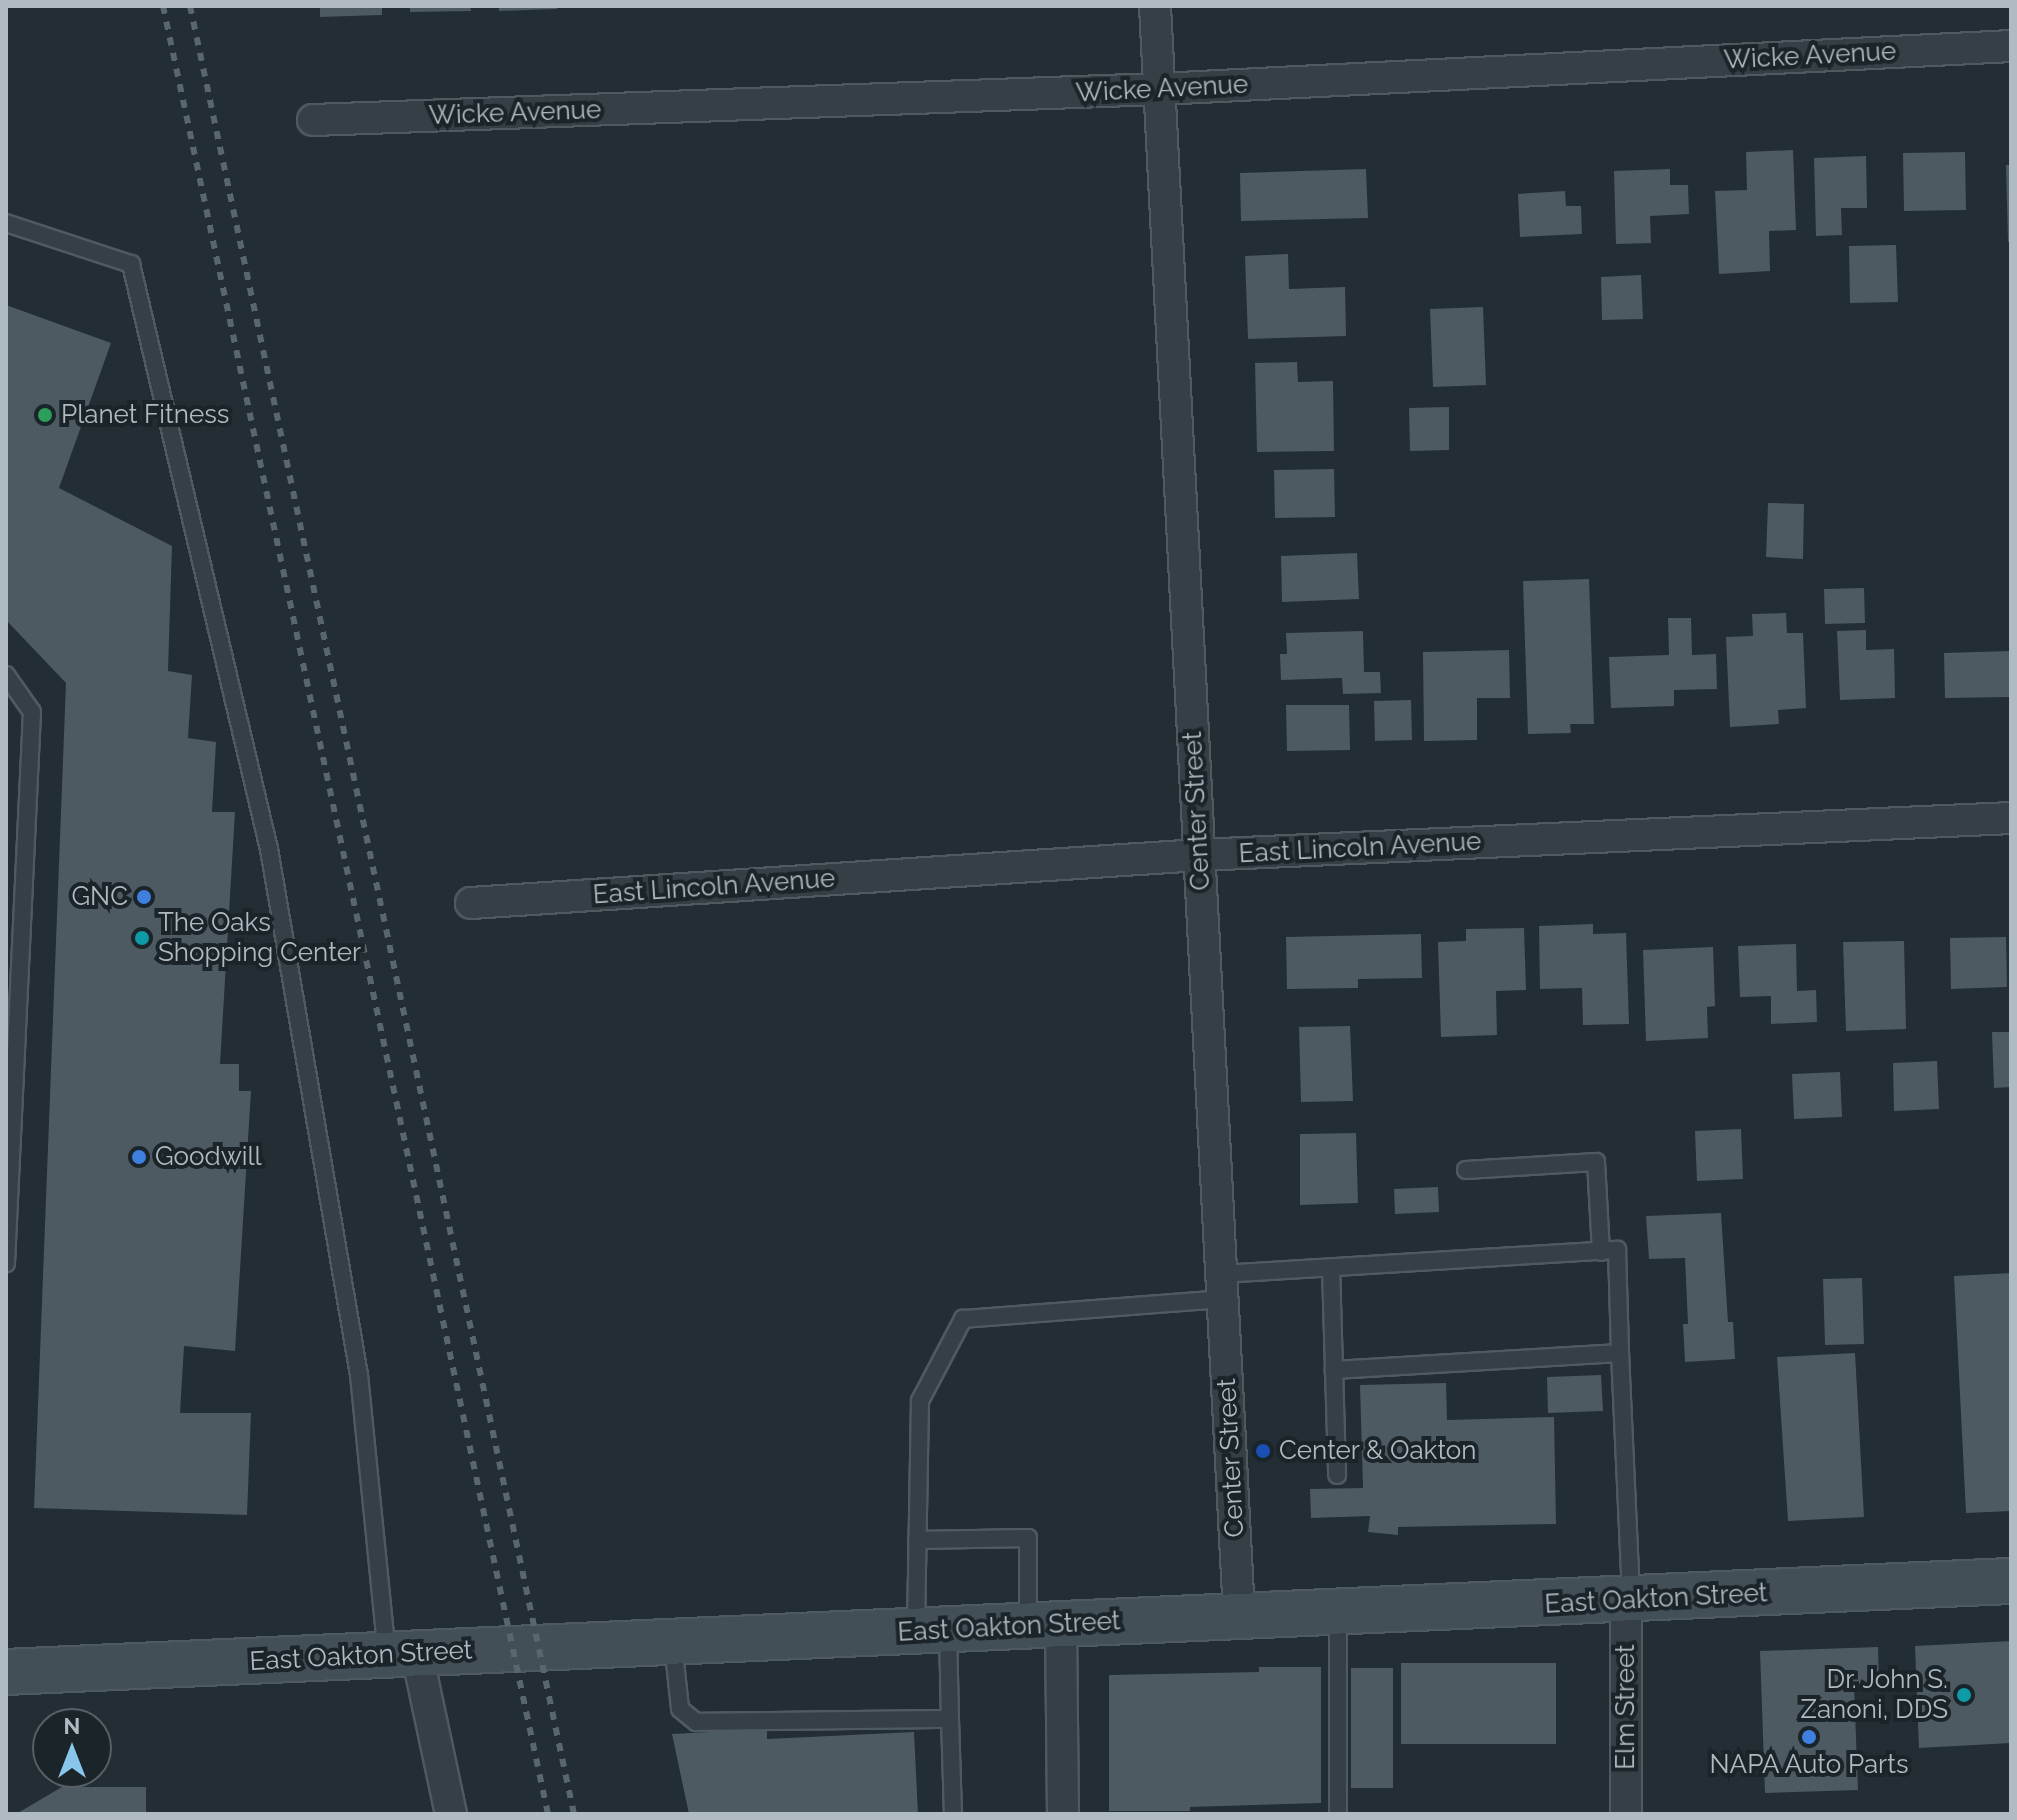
<!DOCTYPE html>
<style>
body{margin:0}
#map{position:relative;width:2017px;height:1820px;overflow:hidden;background:#222d34;font-family:Raleway,sans-serif}
div>[style]{position:absolute}
.building>*{inset:0;background:#4d5a62}
.roads{filter:drop-shadow(2px 0 #4f5a60) drop-shadow(-2px 0 #4f5a60) drop-shadow(0 2px #4f5a60) drop-shadow(0 -2px #4f5a60)}
.lane>*{height:16px;margin:-8px;padding:0 8px;transform-origin:8px;border-radius:8px;background:#353f45}
.street>*{height:30px;margin:-15px;padding:0 15px;transform-origin:15px;border-radius:15px;background:#353f45}
.secondary>*{height:44px;margin:-22px;padding:0 22px;transform-origin:22px;border-radius:22px;background:#434f57}
.rail>*{height:6px;margin-top:-3px;transform-origin:0;background:repeating-linear-gradient(90deg,#59666d 0 8px,transparent 0 16px)}
.dots>*{width:22px;height:22px;translate:-50% -50%;box-sizing:border-box;border:4px solid #1a2429;border-radius:50%}
span{translate:-50% -50%;white-space:nowrap;text-align:center;line-height:1.15;-webkit-text-stroke:8px #1a2429;paint-order:stroke}
.street-label{font-size:26px;color:#afbac2}
.poi-label{font-size:26px;color:#afbac2}
.left{translate:0 -50%;text-align:left}
.right{translate:-100% -50%;text-align:right}
.frame{position:absolute;inset:0;border:8px solid #afbac2;pointer-events:none}
.north{position:absolute;left:32px;top:1708px;width:80px;height:80px;box-sizing:border-box;background:#1a2429;border:2px solid #566066;border-radius:50%;rotate:0deg;font-size:22px;font-weight:700;line-height:32px;text-align:center;color:#afbac2}
.north::after{content:'';display:block;margin:auto;width:28px;height:36px;background:#8ac5eb;clip-path:polygon(50% 0,100% 100%,50% 72%,0 100%)}
</style>
<div id="map">
<div class="building">
<i style="clip-path:polygon(320px 6px,382px 6px,382px 15px,320px 17px)"></i>
<i style="clip-path:polygon(410px 6px,470px 6px,471px 11px,410px 12px)"></i>
<i style="clip-path:polygon(499px 6px,557px 6px,557px 9px,499px 11px)"></i>
<i style="clip-path:polygon(1793px 150px,1796px 230px,1769px 231px,1770px 271px,1719px 274px,1715px 191px,1747px 190px,1746px 152px)"></i>
<i style="clip-path:polygon(1965px 152px,1966px 210px,1904px 211px,1903px 153px)"></i>
<i style="clip-path:polygon(1866px 156px,1867px 208px,1841px 208px,1842px 235px,1816px 236px,1814px 158px)"></i>
<i style="clip-path:polygon(2006px 165px,2011px 165px,2011px 242px,2008px 242px)"></i>
<i style="clip-path:polygon(1366px 169px,1368px 218px,1241px 221px,1240px 173px)"></i>
<i style="clip-path:polygon(1670px 169px,1670px 185px,1688px 185px,1689px 214px,1650px 216px,1651px 243px,1616px 244px,1614px 171px)"></i>
<i style="clip-path:polygon(1565px 191px,1566px 206px,1581px 206px,1582px 234px,1520px 237px,1518px 194px)"></i>
<i style="clip-path:polygon(1896px 245px,1898px 302px,1850px 303px,1849px 246px)"></i>
<i style="clip-path:polygon(1288px 254px,1289px 289px,1345px 287px,1346px 336px,1248px 339px,1245px 256px)"></i>
<i style="clip-path:polygon(1641px 275px,1643px 319px,1602px 320px,1601px 277px)"></i>
<i style="clip-path:polygon(6px 305px,111px 343px,59px 488px,172px 546px,168px 671px,192px 675px,188px 738px,216px 742px,212px 812px,235px 812px,220px 1064px,239px 1064px,239px 1091px,251px 1091px,235px 1351px,184px 1346px,180px 1413px,251px 1413px,247px 1515px,34px 1508px,66px 683px,6px 620px)"></i>
<i style="clip-path:polygon(1483px 307px,1486px 385px,1433px 387px,1430px 309px)"></i>
<i style="clip-path:polygon(1297px 362px,1298px 382px,1333px 381px,1334px 451px,1257px 452px,1255px 363px)"></i>
<i style="clip-path:polygon(1449px 407px,1449px 450px,1410px 451px,1409px 408px)"></i>
<i style="clip-path:polygon(1334px 469px,1335px 517px,1275px 518px,1274px 470px)"></i>
<i style="clip-path:polygon(1768px 503px,1804px 504px,1803px 559px,1766px 557px)"></i>
<i style="clip-path:polygon(1357px 553px,1359px 599px,1282px 602px,1281px 556px)"></i>
<i style="clip-path:polygon(1589px 579px,1594px 724px,1570px 724px,1571px 733px,1528px 734px,1523px 581px)"></i>
<i style="clip-path:polygon(1864px 588px,1865px 623px,1825px 624px,1824px 589px)"></i>
<i style="clip-path:polygon(1786px 613px,1787px 633px,1803px 633px,1806px 708px,1778px 710px,1779px 724px,1730px 727px,1726px 637px,1753px 636px,1752px 614px)"></i>
<i style="clip-path:polygon(1668px 618px,1691px 618px,1692px 655px,1716px 654px,1717px 689px,1674px 690px,1674px 706px,1611px 708px,1609px 657px,1669px 655px)"></i>
<i style="clip-path:polygon(1866px 630px,1866px 650px,1894px 649px,1895px 698px,1840px 700px,1837px 631px)"></i>
<i style="clip-path:polygon(1363px 631px,1364px 672px,1380px 672px,1381px 693px,1343px 694px,1342px 678px,1281px 680px,1280px 654px,1287px 654px,1286px 633px)"></i>
<i style="clip-path:polygon(1509px 650px,1510px 698px,1477px 698px,1477px 740px,1424px 741px,1423px 652px)"></i>
<i style="clip-path:polygon(2009px 651px,2010px 697px,1945px 698px,1944px 653px)"></i>
<i style="clip-path:polygon(1411px 700px,1412px 740px,1375px 741px,1374px 701px)"></i>
<i style="clip-path:polygon(1286px 705px,1349px 705px,1350px 750px,1287px 751px)"></i>
<i style="clip-path:polygon(1593px 924px,1593px 934px,1626px 933px,1629px 1024px,1583px 1025px,1582px 988px,1540px 989px,1539px 926px)"></i>
<i style="clip-path:polygon(1524px 928px,1526px 990px,1496px 991px,1497px 1035px,1441px 1037px,1438px 942px,1466px 941px,1466px 929px)"></i>
<i style="clip-path:polygon(1421px 934px,1422px 978px,1358px 979px,1358px 988px,1287px 989px,1286px 937px)"></i>
<i style="clip-path:polygon(2006px 937px,2007px 987px,1951px 989px,1950px 938px)"></i>
<i style="clip-path:polygon(1904px 941px,1906px 1029px,1846px 1031px,1843px 942px)"></i>
<i style="clip-path:polygon(1796px 944px,1797px 991px,1816px 990px,1817px 1022px,1771px 1024px,1771px 996px,1740px 997px,1738px 946px)"></i>
<i style="clip-path:polygon(1713px 947px,1715px 1006px,1707px 1007px,1708px 1038px,1646px 1041px,1643px 950px)"></i>
<i style="clip-path:polygon(1350px 1026px,1353px 1101px,1301px 1102px,1299px 1027px)"></i>
<i style="clip-path:polygon(1992px 1032px,2011px 1032px,2011px 1087px,1994px 1088px)"></i>
<i style="clip-path:polygon(1937px 1061px,1939px 1109px,1894px 1111px,1893px 1063px)"></i>
<i style="clip-path:polygon(1840px 1072px,1842px 1117px,1794px 1119px,1792px 1074px)"></i>
<i style="clip-path:polygon(1741px 1129px,1743px 1179px,1697px 1181px,1695px 1131px)"></i>
<i style="clip-path:polygon(1356px 1133px,1358px 1203px,1300px 1205px,1300px 1134px)"></i>
<i style="clip-path:polygon(1438px 1187px,1439px 1212px,1395px 1214px,1394px 1189px)"></i>
<i style="clip-path:polygon(1721px 1213px,1728px 1322px,1733px 1322px,1735px 1359px,1685px 1362px,1683px 1324px,1688px 1324px,1685px 1258px,1649px 1259px,1646px 1216px)"></i>
<i style="clip-path:polygon(2011px 1273px,2011px 1511px,1966px 1513px,1954px 1276px)"></i>
<i style="clip-path:polygon(1862px 1278px,1864px 1344px,1825px 1345px,1823px 1279px)"></i>
<i style="clip-path:polygon(1855px 1353px,1864px 1517px,1788px 1521px,1777px 1357px)"></i>
<i style="clip-path:polygon(1601px 1375px,1603px 1411px,1548px 1413px,1547px 1377px)"></i>
<i style="clip-path:polygon(1446px 1383px,1447px 1420px,1554px 1417px,1556px 1524px,1398px 1527px,1398px 1535px,1368px 1532px,1370px 1516px,1311px 1518px,1310px 1489px,1363px 1488px,1360px 1385px)"></i>
<i style="clip-path:polygon(2011px 1641px,2011px 1743px,1919px 1748px,1915px 1646px)"></i>
<i style="clip-path:polygon(1878px 1647px,1879px 1684px,1854px 1685px,1858px 1790px,1765px 1793px,1760px 1651px)"></i>
<i style="clip-path:polygon(1401px 1663px,1556px 1663px,1556px 1744px,1401px 1744px)"></i>
<i style="clip-path:polygon(1259px 1667px,1321px 1667px,1321px 1803px,1190px 1807px,1190px 1811px,1109px 1811px,1109px 1675px,1259px 1672px)"></i>
<i style="clip-path:polygon(1351px 1668px,1393px 1668px,1393px 1788px,1351px 1788px)"></i>
<i style="clip-path:polygon(767px 1729px,767px 1739px,914px 1732px,918px 1814px,689px 1814px,672px 1734px)"></i>
<i style="clip-path:polygon(67px 1784px,69px 1787px,146px 1787px,146px 1814px,16px 1814px)"></i>
</div>
<div class="roads">
<div class="lane">
<i style="left:6px;top:223px;width:132px;rotate:18.2deg"></i>
<i style="left:131px;top:264px;width:601px;rotate:76.73deg"></i>
<i style="left:269px;top:849px;width:534px;rotate:80.29deg"></i>
<i style="left:359px;top:1375px;width:280px;rotate:84.3deg"></i>
<i style="left:6px;top:675px;width:45px;rotate:54.9deg"></i>
<i style="left:32px;top:712px;width:552px;rotate:92.7deg"></i>
<i style="left:1466px;top:1170px;width:130px;rotate:-3.5deg"></i>
<i style="left:1596px;top:1162px;width:90px;rotate:86.8deg"></i>
<i style="left:1331px;top:1268px;width:207px;rotate:88.3deg"></i>
<i style="left:1221px;top:1274px;width:397px;rotate:-3.5deg"></i>
<i style="left:1617px;top:1250px;width:103px;rotate:88.3deg"></i>
<i style="left:1620px;top:1353px;width:287px;rotate:176.6deg"></i>
<i style="left:1620px;top:1353px;width:242px;rotate:87.4deg"></i>
<i style="left:917px;top:1540px;width:111px;rotate:-1deg"></i>
<i style="left:1028px;top:1538px;width:87px;rotate:90deg"></i>
<i style="left:1338px;top:1612px;width:202px;rotate:90deg"></i>
<i style="left:916px;top:1629px;width:228px;rotate:-89deg"></i>
<i style="left:920px;top:1401px;width:93px;rotate:-62.3deg"></i>
<i style="left:963px;top:1319px;width:261px;rotate:-4.4deg"></i>
<i style="left:673px;top:1643px;width:66px;rotate:83.9deg"></i>
<i style="left:680px;top:1709px;width:21px;rotate:39deg"></i>
<i style="left:696px;top:1722px;width:254px;rotate:-0.7deg"></i>
<i style="left:950px;top:1719px;width:88px;rotate:-91.3deg"></i>
<i style="left:950px;top:1719px;width:95px;rotate:88.2deg"></i>
</div>
<div class="street">
<i style="left:1155px;top:6px;width:1612px;rotate:87.01deg"></i>
<i style="left:313px;top:120px;width:848px;rotate:-2.1deg"></i>
<i style="left:1160px;top:89px;width:852px;rotate:-2.89deg"></i>
<i style="left:471px;top:903px;width:731px;rotate:-3.77deg"></i>
<i style="left:1200px;top:855px;width:812px;rotate:-2.61deg"></i>
<i style="left:1626px;top:1601px;width:213px;rotate:90deg"></i>
<i style="left:1061px;top:1624px;width:190px;rotate:89.4deg"></i>
<i style="left:417px;top:1654px;width:164px;rotate:78deg"></i>
</div>
<div class="secondary">
<i style="left:6px;top:1672px;width:2007px;rotate:-2.6deg"></i>
</div>
</div>
<div class="rail">
<i style="left:163px;top:6px;width:1849px;rotate:77.98deg"></i>
<i style="left:190px;top:6px;width:1848px;rotate:78.01deg"></i>
</div>
<div class="dots">
<i style="left:45px;top:415px;background:#2e9e5b"></i>
<i style="left:144px;top:897px;background:#3f7fe0"></i>
<i style="left:142px;top:938px;background:#0f9aa8"></i>
<i style="left:139px;top:1157px;background:#3f7fe0"></i>
<i style="left:1263px;top:1451px;background:#1a4fb4"></i>
<i style="left:1964px;top:1695px;background:#0f9aa8"></i>
<i style="left:1809px;top:1737px;background:#3f7fe0"></i>
</div>
<div class="street-label">
<span style="left:1810px;top:56px;rotate:-3deg">Wicke Avenue</span>
<span style="left:1162px;top:89px;rotate:-3deg">Wicke Avenue</span>
<span style="left:515px;top:113px;rotate:-2deg">Wicke Avenue</span>
<span style="left:1197px;top:811px;rotate:-93deg">Center Street</span>
<span style="left:1360px;top:848px;rotate:-3deg">East Lincoln Avenue</span>
<span style="left:714px;top:887px;rotate:-4deg">East Lincoln Avenue</span>
<span style="left:1231px;top:1458px;rotate:-93deg">Center Street</span>
<span style="left:1656px;top:1599px;rotate:-3deg">East Oakton Street</span>
<span style="left:1009px;top:1627px;rotate:-3deg">East Oakton Street</span>
<span style="left:361px;top:1656px;rotate:-3deg">East Oakton Street</span>
<span style="left:1626px;top:1707px;rotate:-90deg">Elm Street</span>
</div>
<div class="poi-label">
<span class="left" style="left:61px;top:415px">Planet Fitness</span>
<span class="right" style="left:128px;top:897px">GNC</span>
<span class="left" style="left:158px;top:938px">The Oaks<br>Shopping Center</span>
<span class="left" style="left:155px;top:1157px">Goodwill</span>
<span class="left" style="left:1279px;top:1451px">Center &amp; Oakton</span>
<span class="right" style="left:1948px;top:1695px">Dr. John S.<br>Zanoni, DDS</span>
<span style="left:1809px;top:1765px">NAPA Auto Parts</span>
</div>
<div class="frame"></div>
<div class="north">N</div>
</div>
